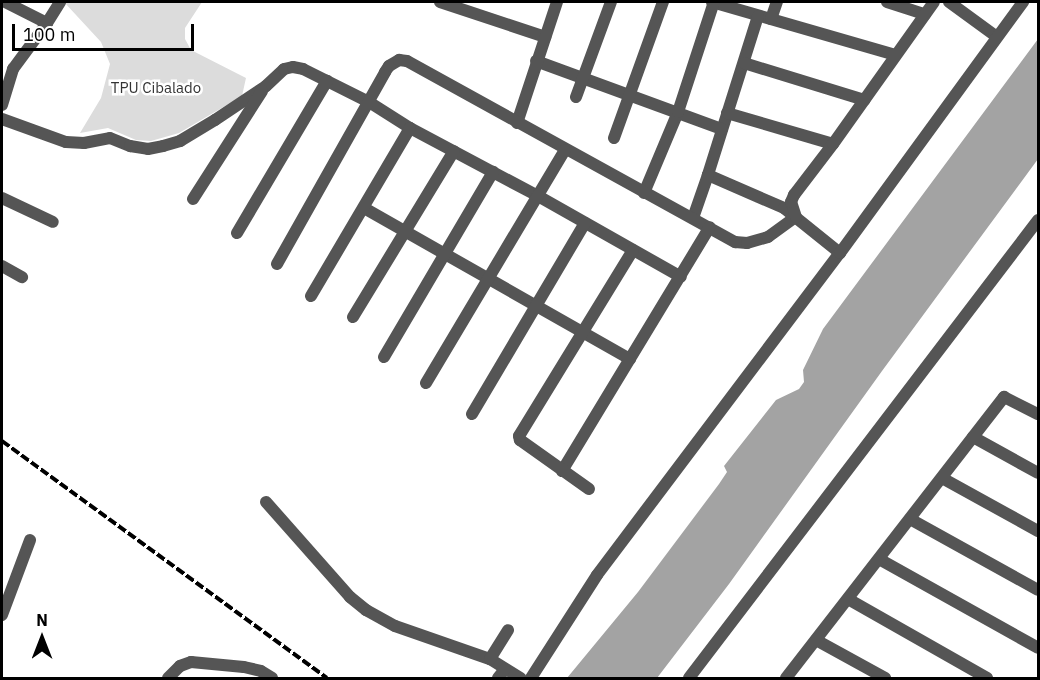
<!DOCTYPE html>
<style>
body{margin:0}
#map{position:relative;width:1040px;height:680px;overflow:hidden;background:#fff;font-family:"IBM Plex Sans",sans-serif}
div>[style]{position:absolute}
.green>*{inset:0;background:#dcdcdc}
.water>*{inset:0;background:#a3a3a3}
.minor>*{height:12px;margin:-6px;padding:0 6px;transform-origin:6px;border-radius:6px;background:#555}
.tertiary>*{height:12px;margin:-6px;padding:0 6px;transform-origin:6px;border-radius:6px;background:#555}
.rail>*{height:4px;margin-top:-2px;transform-origin:0;background:repeating-linear-gradient(90deg,#000 0 9px,transparent 0 12px)}
span{translate:-50% -50%;white-space:nowrap;text-align:center;line-height:1.15;-webkit-text-stroke:5px #fff;paint-order:stroke}
.park-label{font-size:15px;color:#333}
.frame{position:absolute;inset:0;border:3px solid #000;pointer-events:none}
.north{position:absolute;left:12px;top:608px;width:60px;height:60px;-webkit-text-stroke:4px #fff;paint-order:stroke;rotate:0deg;font-size:16px;font-weight:700;line-height:24px;text-align:center;color:#000}
.north::after{content:'';display:block;margin:auto;width:21px;height:27px;background:#000;clip-path:polygon(50% 0,100% 100%,50% 72%,0 100%)}
.scale{position:absolute;left:12px;top:24px;width:182px;height:27px;box-sizing:border-box;border:3px solid #000;border-top:0;padding-left:8px;font-size:18px;line-height:21px;white-space:nowrap;color:#000;-webkit-text-stroke:4px #fff;paint-order:stroke}
</style>
<div id="map">
<div class="green">
<i style="clip-path:polygon(64px 2px,202px 2px,185px 28px,185px 39px,191px 50px,246px 78px,242px 96px,179px 133px,151px 141px,136px 140px,108px 128px,80px 133px,101px 98px,110px 64px,101px 42px)"></i>
</div>
<div class="water">
<i style="clip-path:polygon(1038px 39px,1038px 159px,882px 371px,729px 584px,657px 678px,567px 678px,638px 592px,719px 484px,727px 472px,724px 466px,776px 400px,799px 389px,804px 382px,803px 370px,823px 329px)"></i>
</div>
<div class="minor">
<i style="left:5px;top:2px;width:47px;rotate:26.6deg"></i>
<i style="left:440px;top:2px;width:111px;rotate:18.4deg"></i>
<i style="left:712px;top:2px;width:191px;rotate:16.1deg"></i>
<i style="left:887px;top:2px;width:40px;rotate:18deg"></i>
<i style="left:949px;top:2px;width:59px;rotate:36.1deg"></i>
<i style="left:758px;top:16px;width:167px;rotate:107.5deg"></i>
<i style="left:708px;top:175px;width:83px;rotate:23.5deg"></i>
<i style="left:784px;top:208px;width:72px;rotate:38.8deg"></i>
<i style="left:771px;top:19px;width:18px;rotate:-71deg"></i>
<i style="left:536px;top:61px;width:198px;rotate:20.1deg"></i>
<i style="left:744px;top:63px;width:126px;rotate:17.1deg"></i>
<i style="left:576px;top:97px;width:101px;rotate:-69.8deg"></i>
<i style="left:2px;top:105px;width:38px;rotate:-73deg"></i>
<i style="left:13px;top:69px;width:57px;rotate:-53.5deg"></i>
<i style="left:47px;top:23px;width:25px;rotate:-58deg"></i>
<i style="left:727px;top:113px;width:110px;rotate:16.3deg"></i>
<i style="left:2px;top:119px;width:68px;rotate:19.8deg"></i>
<i style="left:66px;top:142px;width:18px;rotate:3deg"></i>
<i style="left:84px;top:143px;width:26px;rotate:-11deg"></i>
<i style="left:110px;top:138px;width:22px;rotate:22deg"></i>
<i style="left:130px;top:146px;width:18px;rotate:9deg"></i>
<i style="left:148px;top:149px;width:15px;rotate:-11deg"></i>
<i style="left:163px;top:146px;width:18px;rotate:-16deg"></i>
<i style="left:180px;top:141px;width:41px;rotate:-31deg"></i>
<i style="left:215px;top:120px;width:61px;rotate:-33.7deg"></i>
<i style="left:266px;top:86px;width:25px;rotate:-43deg"></i>
<i style="left:284px;top:69px;width:9px;rotate:-13deg"></i>
<i style="left:293px;top:67px;width:10px;rotate:11deg"></i>
<i style="left:303px;top:69px;width:74px;rotate:26.6deg"></i>
<i style="left:369px;top:102px;width:49px;rotate:32.4deg"></i>
<i style="left:410px;top:128px;width:145px;rotate:28deg"></i>
<i style="left:538px;top:196px;width:164px;rotate:29.5deg"></i>
<i style="left:517px;top:123px;width:127px;rotate:-71.7deg"></i>
<i style="left:614px;top:138px;width:145px;rotate:-70.2deg"></i>
<i style="left:644px;top:193px;width:88px;rotate:-67.2deg"></i>
<i style="left:678px;top:112px;width:116px;rotate:-71.9deg"></i>
<i style="left:2px;top:198px;width:56px;rotate:25.2deg"></i>
<i style="left:193px;top:199px;width:128px;rotate:-57.4deg"></i>
<i style="left:364px;top:208px;width:306px;rotate:29.6deg"></i>
<i style="left:693px;top:218px;width:46px;rotate:-70.8deg"></i>
<i style="left:237px;top:233px;width:177px;rotate:-59.4deg"></i>
<i style="left:277px;top:264px;width:220px;rotate:-60.6deg"></i>
<i style="left:385px;top:72px;width:7px;rotate:-56deg"></i>
<i style="left:389px;top:66px;width:12px;rotate:-31deg"></i>
<i style="left:399px;top:60px;width:8px;rotate:7deg"></i>
<i style="left:407px;top:61px;width:375px;rotate:28.9deg"></i>
<i style="left:735px;top:242px;width:12px;rotate:5deg"></i>
<i style="left:747px;top:243px;width:22px;rotate:-16deg"></i>
<i style="left:768px;top:237px;width:34px;rotate:-36deg"></i>
<i style="left:796px;top:217px;width:16px;rotate:-108deg"></i>
<i style="left:791px;top:202px;width:8px;rotate:-67deg"></i>
<i style="left:794px;top:195px;width:64px;rotate:-52.6deg"></i>
<i style="left:833px;top:144px;width:174px;rotate:-54.6deg"></i>
<i style="left:2px;top:266px;width:23px;rotate:29deg"></i>
<i style="left:311px;top:296px;width:195px;rotate:-59.5deg"></i>
<i style="left:353px;top:317px;width:194px;rotate:-58.7deg"></i>
<i style="left:384px;top:357px;width:215px;rotate:-59.5deg"></i>
<i style="left:426px;top:383px;width:271px;rotate:-59.2deg"></i>
<i style="left:472px;top:414px;width:222px;rotate:-59.4deg"></i>
<i style="left:973px;top:437px;width:74px;rotate:29deg"></i>
<i style="left:562px;top:471px;width:285px;rotate:-58.8deg"></i>
<i style="left:942px;top:478px;width:110px;rotate:28.9deg"></i>
<i style="left:589px;top:489px;width:85px;rotate:-144.6deg"></i>
<i style="left:520px;top:440px;width:4px;rotate:-104deg"></i>
<i style="left:519px;top:436px;width:218px;rotate:-58.5deg"></i>
<i style="left:266px;top:502px;width:127px;rotate:48.5deg"></i>
<i style="left:350px;top:597px;width:21px;rotate:39deg"></i>
<i style="left:366px;top:610px;width:33px;rotate:29deg"></i>
<i style="left:395px;top:626px;width:101px;rotate:19.2deg"></i>
<i style="left:490px;top:659px;width:36px;rotate:32deg"></i>
<i style="left:910px;top:519px;width:146px;rotate:29deg"></i>
<i style="left:879px;top:559px;width:182px;rotate:29.2deg"></i>
<i style="left:848px;top:599px;width:160px;rotate:29.6deg"></i>
<i style="left:2px;top:615px;width:80px;rotate:-69.5deg"></i>
<i style="left:816px;top:640px;width:79px;rotate:28.8deg"></i>
<i style="left:490px;top:659px;width:34px;rotate:-58deg"></i>
<i style="left:168px;top:678px;width:17px;rotate:-45deg"></i>
<i style="left:180px;top:666px;width:12px;rotate:-20deg"></i>
<i style="left:191px;top:662px;width:53px;rotate:5.4deg"></i>
<i style="left:244px;top:667px;width:17px;rotate:13deg"></i>
<i style="left:261px;top:671px;width:13px;rotate:32deg"></i>
<i style="left:498px;top:678px;width:11px;rotate:-52deg"></i>
<i style="left:689px;top:678px;width:576px;rotate:-52.69deg"></i>
<i style="left:786px;top:678px;width:356px;rotate:-52.2deg"></i>
<i style="left:1004px;top:397px;width:38px;rotate:27deg"></i>
</div>
<div class="tertiary">
<i style="left:531px;top:678px;width:122px;rotate:-57.3deg"></i>
<i style="left:597px;top:575px;width:403px;rotate:-53deg"></i>
<i style="left:840px;top:253px;width:311px;rotate:-53.9deg"></i>
</div>
<div class="rail">
<i style="left:2px;top:441px;width:402px;rotate:36.1deg"></i>
</div>
<div class="park-label">
<span style="left:156px;top:88px">TPU Cibalado</span>
</div>
<div class="frame"></div>
<div class="north">N</div>
<div class="scale">100 m</div>
</div>
